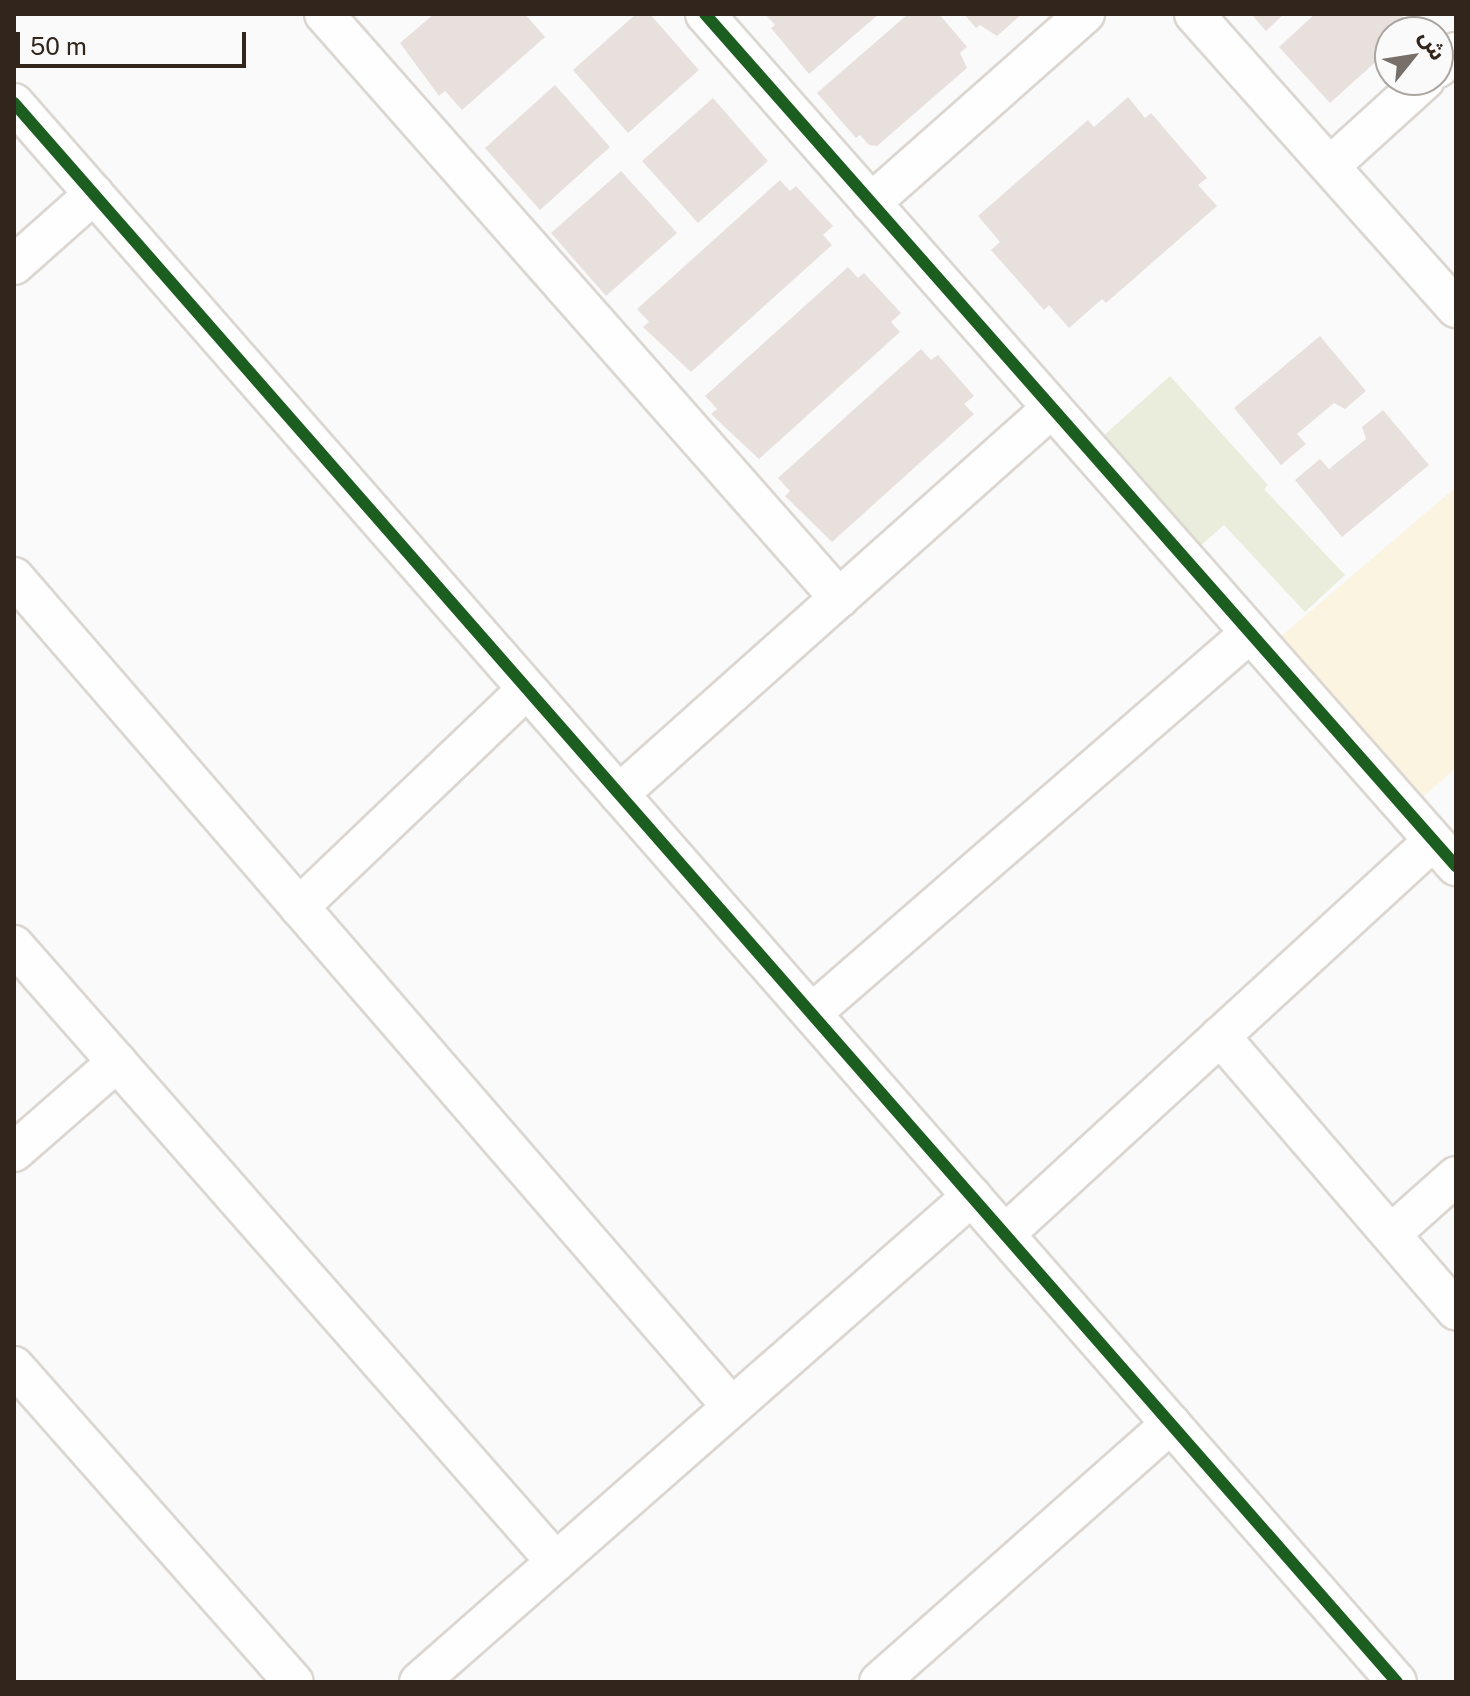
<!DOCTYPE html>
<meta charset="utf-8">
<style>
body{margin:0}
#map{position:relative;width:1470px;height:1696px;overflow:hidden;background:#fafafa;font-family:"Public Sans","Noto Sans Arabic",sans-serif}
div>[style]{position:absolute}
.green>*{inset:0;background:#eaeddc}
.sand>*{inset:0;background:#faf4e0}
.building>*{inset:0;background:#e8e0dd}
.roads{filter:drop-shadow(2px 0 #dcd6d1) drop-shadow(-2px 0 #dcd6d1) drop-shadow(0 2px #dcd6d1) drop-shadow(0 -2px #dcd6d1)}
.minor>*{height:38px;margin:-19px;padding:0 19px;transform-origin:19px;border-radius:19px;background:#fefefe}
.cycleway>*{height:12px;margin:-6px;padding:0 6px;transform-origin:6px;border-radius:6px;background:#1b5e20}
span{translate:-50% -50%;white-space:nowrap;text-align:center;line-height:1.15;-webkit-text-stroke:6px #fafafa;paint-order:stroke}
.frame{position:absolute;inset:0;border:16px solid #31251c;pointer-events:none}
.north{position:absolute;left:1374px;top:16px;width:80px;height:80px;box-sizing:border-box;background:#fafafa;border:2px solid #aaa5a1;border-radius:50%;rotate:60deg;font-size:22px;font-weight:700;line-height:32px;text-align:center;color:#31251c}
.north::after{content:'';display:block;margin:auto;width:28px;height:36px;background:#77706a;clip-path:polygon(50% 0,100% 100%,50% 72%,0 100%)}
.scale{position:absolute;left:16px;top:32px;width:230px;height:36px;box-sizing:border-box;border:4px solid #31251c;border-top:0;padding-left:10px;font-size:24px;line-height:28px;white-space:nowrap;color:#31251c;-webkit-text-stroke:6px #fafafa;paint-order:stroke}
</style>
<div id="map">
<div class="green">
<i style="clip-path:polygon(1170px 376px,1268px 485px,1264px 489px,1345px 575px,1305px 612px,1224px 525px,1190px 555px,1092px 446px)"></i>
</div>
<div class="sand">
<i style="clip-path:polygon(1456px 487px,1456px 768px,1418px 801px,1279px 638px)"></i>
</div>
<div class="building">
<i style="clip-path:polygon(434px 14px,525px 14px,545px 37px,462px 110px,445px 91px,439px 96px,400px 43px)"></i>
<i style="clip-path:polygon(636px 14px,650px 14px,699px 70px,628px 133px,573px 70px)"></i>
<i style="clip-path:polygon(765px 14px,879px 14px,809px 74px,771px 28px,775px 25px)"></i>
<i style="clip-path:polygon(908px 14px,939px 14px,967px 47px,960px 53px,967px 68px,877px 146px,869px 145px,860px 135px,856px 138px,817px 93px)"></i>
<i style="clip-path:polygon(964px 14px,1022px 14px,997px 36px,980px 25px,976px 28px)"></i>
<i style="clip-path:polygon(1251px 14px,1284px 14px,1266px 31px)"></i>
<i style="clip-path:polygon(1315px 14px,1400px 14px,1413px 28px,1390px 32px,1390px 49px,1330px 103px,1279px 47px)"></i>
<i style="clip-path:polygon(555px 85px,610px 147px,540px 210px,485px 148px)"></i>
<i style="clip-path:polygon(1128px 97px,1145px 118px,1151px 113px,1207px 178px,1198px 185px,1217px 206px,1106px 303px,1102px 299px,1069px 328px,1049px 305px,1044px 310px,991px 250px,1000px 242px,978px 216px,1088px 120px,1094px 127px)"></i>
<i style="clip-path:polygon(713px 98px,768px 161px,698px 223px,642px 161px)"></i>
<i style="clip-path:polygon(621px 171px,677px 233px,606px 296px,551px 233px)"></i>
<i style="clip-path:polygon(780px 180px,790px 191px,796px 186px,833px 226px,823px 235px,832px 245px,691px 372px,643px 327px,649px 322px,637px 309px)"></i>
<i style="clip-path:polygon(848px 267px,858px 278px,864px 273px,901px 313px,891px 322px,900px 332px,759px 459px,711px 414px,717px 409px,705px 396px)"></i>
<i style="clip-path:polygon(1320px 336px,1366px 391px,1345px 409px,1334px 403px,1297px 434px,1306px 444px,1281px 465px,1234px 408px)"></i>
<i style="clip-path:polygon(921px 349px,931px 360px,938px 355px,974px 396px,964px 404px,974px 414px,832px 542px,785px 496px,790px 491px,778px 478px)"></i>
<i style="clip-path:polygon(1383px 410px,1429px 465px,1342px 537px,1295px 480px,1320px 459px,1329px 469px,1366px 439px,1362px 427px)"></i>
</div>
<div class="roads">
<div class="minor">
<i style="left:324px;top:14px;width:779px;rotate:48.59deg"></i>
<i style="left:705px;top:14px;width:1136px;rotate:48.61deg"></i>
<i style="left:1194px;top:14px;width:394px;rotate:48.3deg"></i>
<i style="left:1438px;top:68px;width:24px;rotate:-42deg"></i>
<i style="left:14px;top:103px;width:2099px;rotate:48.79deg"></i>
<i style="left:1330px;top:166px;width:128px;rotate:-42.2deg"></i>
<i style="left:871px;top:203px;width:286px;rotate:-41.5deg"></i>
<i style="left:14px;top:265px;width:107px;rotate:-41.6deg"></i>
<i style="left:14px;top:577px;width:1097px;rotate:49.14deg"></i>
<i style="left:619px;top:794px;width:580px;rotate:-41.72deg"></i>
<i style="left:299px;top:907px;width:315px;rotate:-43.7deg"></i>
<i style="left:14px;top:945px;width:821px;rotate:48.7deg"></i>
<i style="left:812px;top:1013px;width:580px;rotate:-40.94deg"></i>
<i style="left:1220px;top:1036px;width:362px;rotate:49.3deg"></i>
<i style="left:14px;top:1152px;width:137px;rotate:-41.1deg"></i>
<i style="left:1005px;top:1234px;width:581px;rotate:-42.56deg"></i>
<i style="left:1391px;top:1234px;width:87px;rotate:-41.7deg"></i>
<i style="left:14px;top:1366px;width:422px;rotate:48.5deg"></i>
<i style="left:419px;top:1682px;width:736px;rotate:-41.31deg"></i>
<i style="left:879px;top:1682px;width:390px;rotate:-41.5deg"></i>
</div>
</div>
<div class="cycleway">
<i style="left:705px;top:14px;width:1136px;rotate:48.61deg"></i>
<i style="left:14px;top:103px;width:2099px;rotate:48.79deg"></i>
</div>
<div class="frame"></div>
<div class="north">ش</div>
<div class="scale">50 m</div>
</div>
